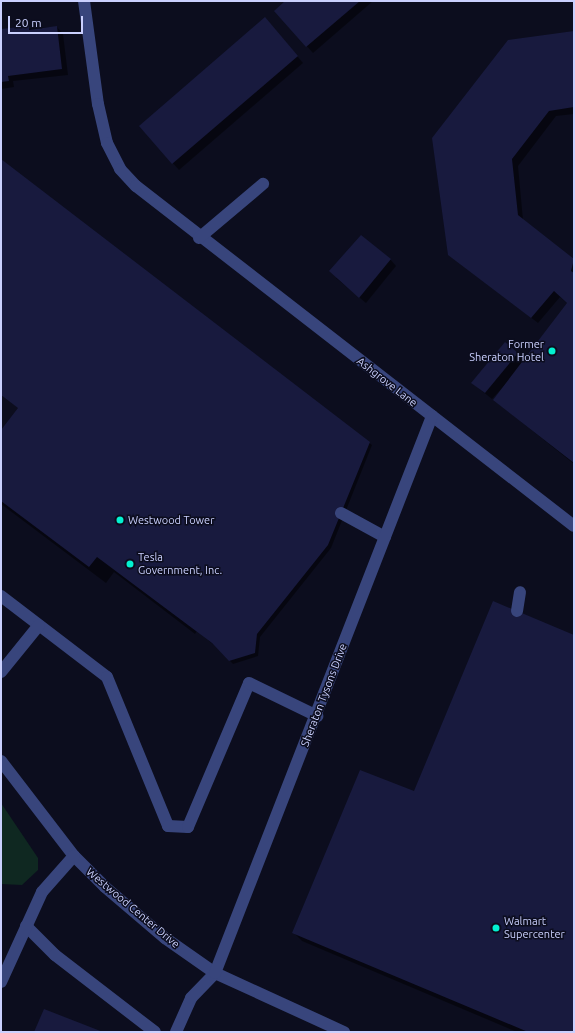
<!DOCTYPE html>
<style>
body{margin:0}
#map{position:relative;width:575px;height:1033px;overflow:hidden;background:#0c0d1e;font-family:Ubuntu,sans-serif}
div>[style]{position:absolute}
.green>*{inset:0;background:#0f2821}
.shadow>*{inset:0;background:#0007}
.building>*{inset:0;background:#181a3e}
.minor>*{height:12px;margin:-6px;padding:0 6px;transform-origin:6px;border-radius:6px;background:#38457c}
.dots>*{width:11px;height:11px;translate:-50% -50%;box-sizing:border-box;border:2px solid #0c0d1e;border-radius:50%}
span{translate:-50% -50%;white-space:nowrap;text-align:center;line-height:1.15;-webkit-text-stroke:3px #0c0d1e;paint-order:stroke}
.poi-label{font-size:11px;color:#cad0fe}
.right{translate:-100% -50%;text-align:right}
.left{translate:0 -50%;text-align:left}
.street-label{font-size:11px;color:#cad0fe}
.frame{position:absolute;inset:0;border:2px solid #cad0fe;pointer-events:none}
.scale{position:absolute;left:8px;top:16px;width:75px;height:18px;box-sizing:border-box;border:2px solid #cad0fe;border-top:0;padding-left:5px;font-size:12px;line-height:14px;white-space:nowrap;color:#cad0fe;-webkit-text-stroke:3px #0c0d1e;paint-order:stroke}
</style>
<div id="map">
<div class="green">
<i style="clip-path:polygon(1px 803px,38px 858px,38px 870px,22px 885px,1px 884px)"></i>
</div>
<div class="shadow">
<i style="clip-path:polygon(287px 1px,373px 1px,313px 53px,275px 11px)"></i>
<i style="clip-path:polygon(271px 25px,303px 63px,179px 170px,140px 126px)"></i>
<i style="clip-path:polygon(57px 27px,63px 34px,68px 75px,13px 81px,14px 87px,1px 89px,1px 30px)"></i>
<i style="clip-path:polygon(574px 32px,574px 114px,556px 116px,518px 166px,523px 220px,574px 261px,574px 464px,494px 400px,514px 375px,492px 399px,472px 383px,517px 354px,524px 361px,568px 304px,560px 297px,538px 323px,449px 254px)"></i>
<i style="clip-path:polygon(1px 160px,372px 445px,331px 548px,260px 637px,258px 656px,233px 664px,215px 646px,197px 631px,195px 634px,114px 572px,106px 583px,1px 504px,1px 432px,19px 408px,1px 395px)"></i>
<i style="clip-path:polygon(390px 259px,396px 266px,366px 303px,336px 278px)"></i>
<i style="clip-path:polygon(574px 636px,574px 1032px,517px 1032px,302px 941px,293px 932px)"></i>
</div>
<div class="building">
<i style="clip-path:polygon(285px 1px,360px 1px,306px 47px,274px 11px)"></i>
<i style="clip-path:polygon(265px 17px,298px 56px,172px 164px,139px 126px)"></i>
<i style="clip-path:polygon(29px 26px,29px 30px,57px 26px,62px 69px,8px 76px,9px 81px,1px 82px,1px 29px)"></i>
<i style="clip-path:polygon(574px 31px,574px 107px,549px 111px,512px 159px,518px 215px,574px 259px,571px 271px,574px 273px,574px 463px,493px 400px,567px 303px,554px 291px,531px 318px,448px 255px,432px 138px,508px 40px)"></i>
<i style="clip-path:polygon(1px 159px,370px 442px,328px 545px,257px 634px,255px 653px,229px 661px,212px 643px,97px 557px,89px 567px,1px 501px,1px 430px,18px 408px,1px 395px)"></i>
<i style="clip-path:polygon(361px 235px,391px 259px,359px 298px,329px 271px)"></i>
<i style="clip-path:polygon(505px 342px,518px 353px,485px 393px,471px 383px)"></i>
<i style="clip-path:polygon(493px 601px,574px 635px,574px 1032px,528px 1032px,292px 933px,360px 770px,414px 791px)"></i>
<i style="clip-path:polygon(44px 1009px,103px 1032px,34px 1032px)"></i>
</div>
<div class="minor">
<i style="left:84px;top:1px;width:104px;rotate:82.3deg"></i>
<i style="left:98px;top:104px;width:40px;rotate:77deg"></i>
<i style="left:107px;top:143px;width:29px;rotate:63deg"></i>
<i style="left:120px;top:169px;width:23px;rotate:47deg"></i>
<i style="left:136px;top:186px;width:554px;rotate:37.82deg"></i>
<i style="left:199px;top:238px;width:84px;rotate:-40.2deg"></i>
<i style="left:341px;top:513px;width:50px;rotate:28.6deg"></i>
<i style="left:1px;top:596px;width:133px;rotate:37.4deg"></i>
<i style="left:107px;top:677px;width:161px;rotate:67.7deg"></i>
<i style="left:168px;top:826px;width:20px;rotate:3deg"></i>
<i style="left:188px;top:827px;width:156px;rotate:-67deg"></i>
<i style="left:249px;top:683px;width:76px;rotate:25.9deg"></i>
<i style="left:517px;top:611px;width:19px;rotate:-81deg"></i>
<i style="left:1px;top:672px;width:60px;rotate:-51deg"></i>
<i style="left:1px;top:761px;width:120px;rotate:52.5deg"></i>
<i style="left:74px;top:856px;width:44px;rotate:45deg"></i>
<i style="left:105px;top:887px;width:79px;rotate:40.4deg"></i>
<i style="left:165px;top:938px;width:61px;rotate:35deg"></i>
<i style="left:215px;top:973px;width:142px;rotate:24.6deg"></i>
<i style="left:26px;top:926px;width:41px;rotate:45deg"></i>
<i style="left:55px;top:955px;width:126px;rotate:37.6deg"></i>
<i style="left:1px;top:982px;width:99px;rotate:-65.5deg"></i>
<i style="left:42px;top:892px;width:48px;rotate:-48.4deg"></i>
<i style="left:176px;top:1032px;width:37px;rotate:-66deg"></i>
<i style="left:191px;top:998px;width:35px;rotate:-46deg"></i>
<i style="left:215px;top:973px;width:598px;rotate:-68.71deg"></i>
</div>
<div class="dots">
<i style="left:552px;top:351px;background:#03f1d1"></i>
<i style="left:120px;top:520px;background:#03f1d1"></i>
<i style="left:130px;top:564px;background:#03f1d1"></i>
<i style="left:496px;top:928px;background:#03f1d1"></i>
</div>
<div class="poi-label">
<span class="right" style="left:544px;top:351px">Former<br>Sheraton Hotel</span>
<span class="left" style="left:128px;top:520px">Westwood Tower</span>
<span class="left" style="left:138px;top:564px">Tesla<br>Government, Inc.</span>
<span class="left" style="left:504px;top:928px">Walmart<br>Supercenter</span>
</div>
<div class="street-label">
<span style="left:387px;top:382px;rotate:38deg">Ashgrove Lane</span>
<span style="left:324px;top:695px;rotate:-69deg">Sheraton Tysons Drive</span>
<span style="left:133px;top:908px;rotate:40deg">Westwood Center Drive</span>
</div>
<div class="frame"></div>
<div class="scale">20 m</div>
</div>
